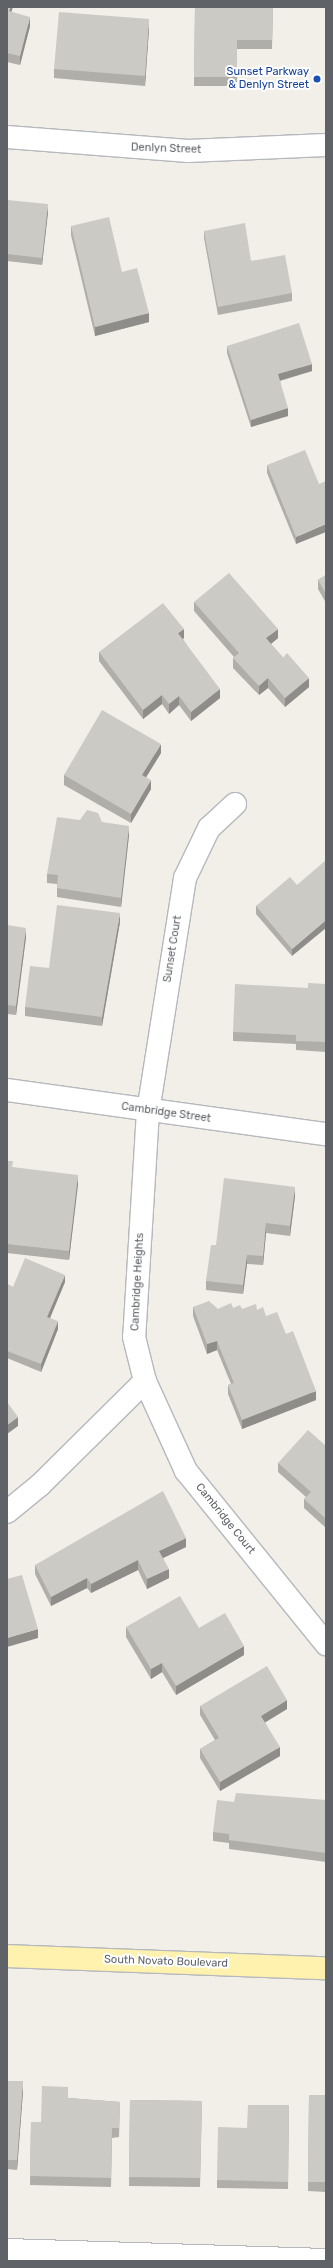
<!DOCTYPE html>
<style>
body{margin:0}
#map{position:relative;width:333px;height:2268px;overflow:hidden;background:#f1efe8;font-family:Rubik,sans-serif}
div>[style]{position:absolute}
.roads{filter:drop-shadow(1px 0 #b5b8bc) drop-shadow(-1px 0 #b5b8bc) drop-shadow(0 1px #b5b8bc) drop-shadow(0 -1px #b5b8bc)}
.minor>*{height:22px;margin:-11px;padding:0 11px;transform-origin:11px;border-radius:11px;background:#fff}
.major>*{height:22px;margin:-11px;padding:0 11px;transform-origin:11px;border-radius:11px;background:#fff2af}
.wall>*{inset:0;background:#afaea9}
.shaded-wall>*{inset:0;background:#8f8d8a}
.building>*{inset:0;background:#cccac5}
.dots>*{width:11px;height:11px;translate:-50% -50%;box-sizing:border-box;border:2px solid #fff;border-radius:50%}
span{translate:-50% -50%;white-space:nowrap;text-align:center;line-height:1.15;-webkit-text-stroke:4px #fff;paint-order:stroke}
.transit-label{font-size:11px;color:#164399}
.right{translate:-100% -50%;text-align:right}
.street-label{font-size:11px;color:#5f6368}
.frame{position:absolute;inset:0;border:8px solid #5f6368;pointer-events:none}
</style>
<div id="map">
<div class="roads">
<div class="minor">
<i style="left:7px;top:137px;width:182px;rotate:4.4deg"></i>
<i style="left:188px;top:151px;width:138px;rotate:-2.5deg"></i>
<i style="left:235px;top:804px;width:35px;rotate:137deg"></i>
<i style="left:209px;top:828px;width:55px;rotate:115.6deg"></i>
<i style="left:185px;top:878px;width:236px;rotate:99deg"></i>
<i style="left:148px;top:1111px;width:226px;rotate:93.5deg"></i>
<i style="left:134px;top:1337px;width:45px;rotate:76deg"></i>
<i style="left:145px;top:1381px;width:99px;rotate:65.5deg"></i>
<i style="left:186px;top:1471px;width:223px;rotate:51deg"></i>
<i style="left:7px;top:1090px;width:322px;rotate:7.9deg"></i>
<i style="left:7px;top:1512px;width:43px;rotate:-39.3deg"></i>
<i style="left:40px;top:1485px;width:148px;rotate:-44.7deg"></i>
<i style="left:7px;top:2250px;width:319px;rotate:1.8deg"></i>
</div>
<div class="major">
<i style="left:7px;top:1956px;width:319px;rotate:2.2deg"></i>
</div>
</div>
<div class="wall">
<i style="clip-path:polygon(7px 7px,11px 12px,30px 26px,20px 65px,7px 62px)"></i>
<i style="clip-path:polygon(195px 7px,273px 7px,272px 49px,237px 49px,237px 86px,194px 86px)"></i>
<i style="clip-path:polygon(149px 28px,145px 86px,54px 78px,54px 69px)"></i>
<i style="clip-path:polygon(7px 200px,48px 212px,42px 265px,7px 261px)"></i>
<i style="clip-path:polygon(71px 226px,149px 322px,95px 336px,71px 235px)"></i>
<i style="clip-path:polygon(204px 231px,251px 261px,292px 293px,292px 301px,218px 315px,204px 238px)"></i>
<i style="clip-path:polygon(227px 346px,312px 371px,280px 381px,288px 416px,251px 427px,227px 353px)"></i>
<i style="clip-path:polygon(267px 465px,319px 484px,296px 544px,267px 473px)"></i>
<i style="clip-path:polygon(326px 575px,326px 603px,318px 589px,318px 580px)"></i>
<i style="clip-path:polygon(194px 602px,278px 638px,271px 644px,309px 687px,285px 707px,268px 688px,259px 695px,233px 668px,233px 658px,234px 657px,194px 611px)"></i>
<i style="clip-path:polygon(184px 638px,183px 639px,220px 698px,191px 721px,179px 705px,169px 714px,162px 704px,143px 719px,99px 661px,99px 652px)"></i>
<i style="clip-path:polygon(161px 753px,146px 777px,151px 789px,131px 823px,64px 785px,64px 775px)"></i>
<i style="clip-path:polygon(80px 820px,102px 822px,129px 835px,121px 907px,57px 897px,57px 884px,47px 883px,47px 874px)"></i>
<i style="clip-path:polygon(297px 885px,292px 956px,256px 914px,256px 906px)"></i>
<i style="clip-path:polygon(120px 922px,102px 1026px,25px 1016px,25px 1007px,49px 968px)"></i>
<i style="clip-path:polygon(7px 925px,26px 937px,16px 1015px,7px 1014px)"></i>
<i style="clip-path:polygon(326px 984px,326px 1052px,296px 1050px,296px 1044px,233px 1041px,233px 1032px,308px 988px)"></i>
<i style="clip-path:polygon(7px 1161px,13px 1168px,78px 1184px,69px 1260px,7px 1253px)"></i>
<i style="clip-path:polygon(295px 1196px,290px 1236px,266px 1233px,263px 1265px,247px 1264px,243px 1294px,206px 1290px,206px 1281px,216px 1245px)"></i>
<i style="clip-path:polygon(65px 1282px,50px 1318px,58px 1329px,41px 1372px,7px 1358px,7px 1284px,13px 1287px)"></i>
<i style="clip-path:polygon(193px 1307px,218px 1309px,233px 1308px,242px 1309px,257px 1310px,266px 1316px,286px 1334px,316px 1400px,242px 1429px,228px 1394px,228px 1385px,231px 1384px,217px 1350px,207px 1354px,193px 1316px)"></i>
<i style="clip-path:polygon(326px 1446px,326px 1528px,304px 1508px,304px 1499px,306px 1497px,278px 1472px,278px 1463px)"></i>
<i style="clip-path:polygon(186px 1547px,163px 1558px,169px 1578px,147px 1589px,138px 1570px,91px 1593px,87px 1588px,51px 1606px,35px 1574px,35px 1565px)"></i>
<i style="clip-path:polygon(126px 1627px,199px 1628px,244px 1655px,176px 1695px,162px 1672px,151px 1679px,126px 1637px)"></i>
<i style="clip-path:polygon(200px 1706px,287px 1709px,265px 1722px,280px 1756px,220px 1791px,200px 1758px,200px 1749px,215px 1740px,200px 1715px)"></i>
<i style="clip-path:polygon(326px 1800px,326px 1862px,229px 1849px,229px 1843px,213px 1841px,213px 1832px,234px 1802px)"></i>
<i style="clip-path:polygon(7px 2081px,23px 2091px,17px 2170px,7px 2169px)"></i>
<i style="clip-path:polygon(309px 2095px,326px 2095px,326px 2192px,308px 2191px)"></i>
<i style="clip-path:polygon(68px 2098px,120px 2102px,119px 2137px,112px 2138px,111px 2187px,30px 2185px,31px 2122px,41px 2122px)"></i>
<i style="clip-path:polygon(130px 2100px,202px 2101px,200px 2187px,129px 2186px)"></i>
<i style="clip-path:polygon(289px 2105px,288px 2189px,217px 2188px,217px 2180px,247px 2128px)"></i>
</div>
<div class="shaded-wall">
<i style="clip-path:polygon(10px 7px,13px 7px,9px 20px,9px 11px)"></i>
<i style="clip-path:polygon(30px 17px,30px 26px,20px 65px,20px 56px)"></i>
<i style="clip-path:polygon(149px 19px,149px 28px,145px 86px,145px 76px)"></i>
<i style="clip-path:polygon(48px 204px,48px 212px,42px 265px,42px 258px)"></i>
<i style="clip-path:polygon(149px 313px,149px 322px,95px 336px,95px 327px)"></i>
<i style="clip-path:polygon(312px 364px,312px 371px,278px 381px,278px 374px)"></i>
<i style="clip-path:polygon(288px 408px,288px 416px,251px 427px,251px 420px)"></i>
<i style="clip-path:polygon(326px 524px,326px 532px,296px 544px,296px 537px)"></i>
<i style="clip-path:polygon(184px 629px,184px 638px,178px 642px,178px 633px)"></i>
<i style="clip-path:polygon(278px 629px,278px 638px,266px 648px,266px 638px)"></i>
<i style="clip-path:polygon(268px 678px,268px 688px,259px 695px,259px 686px)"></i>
<i style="clip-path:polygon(309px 678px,309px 687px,285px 707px,285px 698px)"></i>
<i style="clip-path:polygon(220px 689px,220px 698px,191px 721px,191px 712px)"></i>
<i style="clip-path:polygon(162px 695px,162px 704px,143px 719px,143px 710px)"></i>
<i style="clip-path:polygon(179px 696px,179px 705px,169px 714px,169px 704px)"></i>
<i style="clip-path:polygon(161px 744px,161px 753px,142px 784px,142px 775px)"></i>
<i style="clip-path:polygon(151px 780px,151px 789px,131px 823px,131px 814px)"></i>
<i style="clip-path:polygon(129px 826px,129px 835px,121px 907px,121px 898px)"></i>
<i style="clip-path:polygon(120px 913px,120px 922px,102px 1026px,102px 1017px)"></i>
<i style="clip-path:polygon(326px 920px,326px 928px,292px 956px,292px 949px)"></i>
<i style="clip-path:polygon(26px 928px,26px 937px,16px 1015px,16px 1006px)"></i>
<i style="clip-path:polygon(78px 1175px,78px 1184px,69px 1260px,69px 1251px)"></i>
<i style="clip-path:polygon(295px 1187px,295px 1196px,290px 1236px,290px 1226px)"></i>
<i style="clip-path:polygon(266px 1223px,266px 1233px,263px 1265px,263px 1256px)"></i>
<i style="clip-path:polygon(247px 1255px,247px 1264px,243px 1294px,243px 1285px)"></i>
<i style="clip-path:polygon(65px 1275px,65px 1282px,47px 1325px,47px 1317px)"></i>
<i style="clip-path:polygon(58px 1321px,58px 1329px,41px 1372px,41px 1364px)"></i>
<i style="clip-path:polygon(217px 1341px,217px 1350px,207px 1354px,207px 1344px)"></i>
<i style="clip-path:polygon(316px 1391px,316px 1400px,242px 1429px,242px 1420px)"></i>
<i style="clip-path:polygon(18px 1417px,18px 1426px,7px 1434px,7px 1425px)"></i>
<i style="clip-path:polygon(186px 1538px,186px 1547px,159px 1560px,159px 1551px)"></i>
<i style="clip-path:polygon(138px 1560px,138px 1570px,91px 1593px,91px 1584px)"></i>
<i style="clip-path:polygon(169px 1569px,169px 1578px,147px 1589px,147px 1579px)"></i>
<i style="clip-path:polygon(87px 1578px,87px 1588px,51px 1606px,51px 1597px)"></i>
<i style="clip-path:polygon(38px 1629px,38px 1638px,7px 1647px,7px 1638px)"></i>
<i style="clip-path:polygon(244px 1646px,244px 1655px,176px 1695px,176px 1686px)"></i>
<i style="clip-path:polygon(162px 1663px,162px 1672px,151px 1679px,151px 1669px)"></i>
<i style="clip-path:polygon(287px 1700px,287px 1709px,261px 1725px,261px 1716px)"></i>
<i style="clip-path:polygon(280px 1747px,280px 1756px,220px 1791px,220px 1782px)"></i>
<i style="clip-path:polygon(23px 2081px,23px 2091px,17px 2170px,17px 2160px)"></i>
</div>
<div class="building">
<i style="clip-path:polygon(7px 7px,10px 7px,9px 11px,30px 17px,20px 56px,7px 53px)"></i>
<i style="clip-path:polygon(195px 7px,273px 7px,272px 40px,237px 40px,237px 77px,194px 77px)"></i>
<i style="clip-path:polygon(59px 12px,149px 19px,145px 76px,54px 69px)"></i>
<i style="clip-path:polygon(7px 200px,48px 204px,42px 258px,7px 254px)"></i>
<i style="clip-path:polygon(109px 217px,122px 272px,137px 268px,149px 313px,95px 327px,71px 226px)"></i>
<i style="clip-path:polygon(245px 223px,251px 261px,285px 255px,292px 293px,218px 307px,204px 231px)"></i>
<i style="clip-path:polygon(299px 323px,312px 364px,278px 374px,288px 408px,251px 420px,227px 346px)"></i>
<i style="clip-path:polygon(305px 450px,319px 484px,326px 481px,326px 524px,296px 537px,267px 465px)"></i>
<i style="clip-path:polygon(229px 573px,278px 629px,266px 638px,283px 658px,287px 653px,309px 678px,285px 698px,268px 678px,259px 686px,233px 658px,239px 653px,194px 602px)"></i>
<i style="clip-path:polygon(326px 575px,326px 594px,318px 580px)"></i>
<i style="clip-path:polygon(163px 603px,184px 629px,178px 633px,220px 689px,191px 712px,179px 696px,169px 704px,162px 695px,143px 710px,99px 652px)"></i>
<i style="clip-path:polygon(102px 710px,161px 744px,142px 775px,151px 780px,131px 814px,64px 775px)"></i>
<i style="clip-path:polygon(87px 810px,98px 813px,102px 822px,129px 826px,121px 898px,57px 888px,58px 875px,47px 874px,57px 817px,80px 820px)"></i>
<i style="clip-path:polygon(326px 860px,326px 920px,292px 949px,256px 906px,290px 877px,297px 885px)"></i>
<i style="clip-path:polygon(57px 905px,120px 913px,102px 1017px,25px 1007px,30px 966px,49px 968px)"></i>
<i style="clip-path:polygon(7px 925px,26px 928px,16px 1006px,7px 1005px)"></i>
<i style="clip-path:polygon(308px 983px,326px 984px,326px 1042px,296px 1041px,296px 1035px,233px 1032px,235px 984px,308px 988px)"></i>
<i style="clip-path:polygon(7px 1161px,13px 1161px,12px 1167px,78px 1175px,69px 1251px,7px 1244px)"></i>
<i style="clip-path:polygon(224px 1178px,295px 1187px,290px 1226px,266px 1223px,263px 1256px,247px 1255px,243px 1285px,206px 1281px,211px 1245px,216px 1245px)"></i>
<i style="clip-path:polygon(25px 1258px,65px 1275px,47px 1317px,58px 1321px,41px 1364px,7px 1351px,7px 1284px,13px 1287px)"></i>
<i style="clip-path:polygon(209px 1301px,218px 1309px,231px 1303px,233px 1308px,240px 1305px,242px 1309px,256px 1304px,257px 1310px,263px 1307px,266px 1316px,277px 1312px,286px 1334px,293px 1331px,316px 1391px,242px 1420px,228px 1385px,234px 1383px,217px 1341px,207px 1344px,193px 1307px)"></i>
<i style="clip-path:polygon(7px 1402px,18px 1417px,7px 1425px)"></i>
<i style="clip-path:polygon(308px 1430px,326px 1446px,326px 1519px,304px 1499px,311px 1492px,278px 1463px)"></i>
<i style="clip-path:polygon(163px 1491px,186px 1538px,159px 1551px,169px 1569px,147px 1579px,138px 1560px,91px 1584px,87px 1578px,51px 1597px,35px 1565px)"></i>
<i style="clip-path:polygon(22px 1575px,38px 1629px,7px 1638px,7px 1579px)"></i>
<i style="clip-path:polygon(180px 1596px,199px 1628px,225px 1613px,244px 1646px,176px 1686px,162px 1663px,151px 1669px,126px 1627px)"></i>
<i style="clip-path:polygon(267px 1666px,287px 1700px,261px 1716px,280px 1747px,220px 1782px,200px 1749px,219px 1738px,200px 1706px)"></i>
<i style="clip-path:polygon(236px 1793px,326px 1800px,326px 1853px,229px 1840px,229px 1834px,213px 1832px,217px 1800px,234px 1802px)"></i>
<i style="clip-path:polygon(7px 2081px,23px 2081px,17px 2160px,7px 2160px)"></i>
<i style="clip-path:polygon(42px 2086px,68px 2087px,68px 2098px,120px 2102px,119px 2128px,112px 2128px,111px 2178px,30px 2176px,31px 2122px,41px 2122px)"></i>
<i style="clip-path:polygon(309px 2095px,326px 2095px,326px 2182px,308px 2182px)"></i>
<i style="clip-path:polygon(130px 2100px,202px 2101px,200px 2178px,129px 2177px)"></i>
<i style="clip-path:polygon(248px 2105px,289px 2105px,288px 2182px,217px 2180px,218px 2127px,247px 2128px)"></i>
</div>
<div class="dots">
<i style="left:317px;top:79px;background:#1a4fb4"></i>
</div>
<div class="transit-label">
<span class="right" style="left:309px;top:79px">Sunset Parkway<br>&amp; Denlyn Street</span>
</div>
<div class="street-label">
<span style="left:166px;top:149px;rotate:2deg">Denlyn Street</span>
<span style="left:173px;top:949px;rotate:-81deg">Sunset Court</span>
<span style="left:166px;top:1113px;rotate:8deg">Cambridge Street</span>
<span style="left:138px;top:1282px;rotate:-87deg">Cambridge Heights</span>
<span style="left:225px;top:1519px;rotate:51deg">Cambridge Court</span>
<span style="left:166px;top:1962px;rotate:2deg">South Novato Boulevard</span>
</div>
<div class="frame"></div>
</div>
